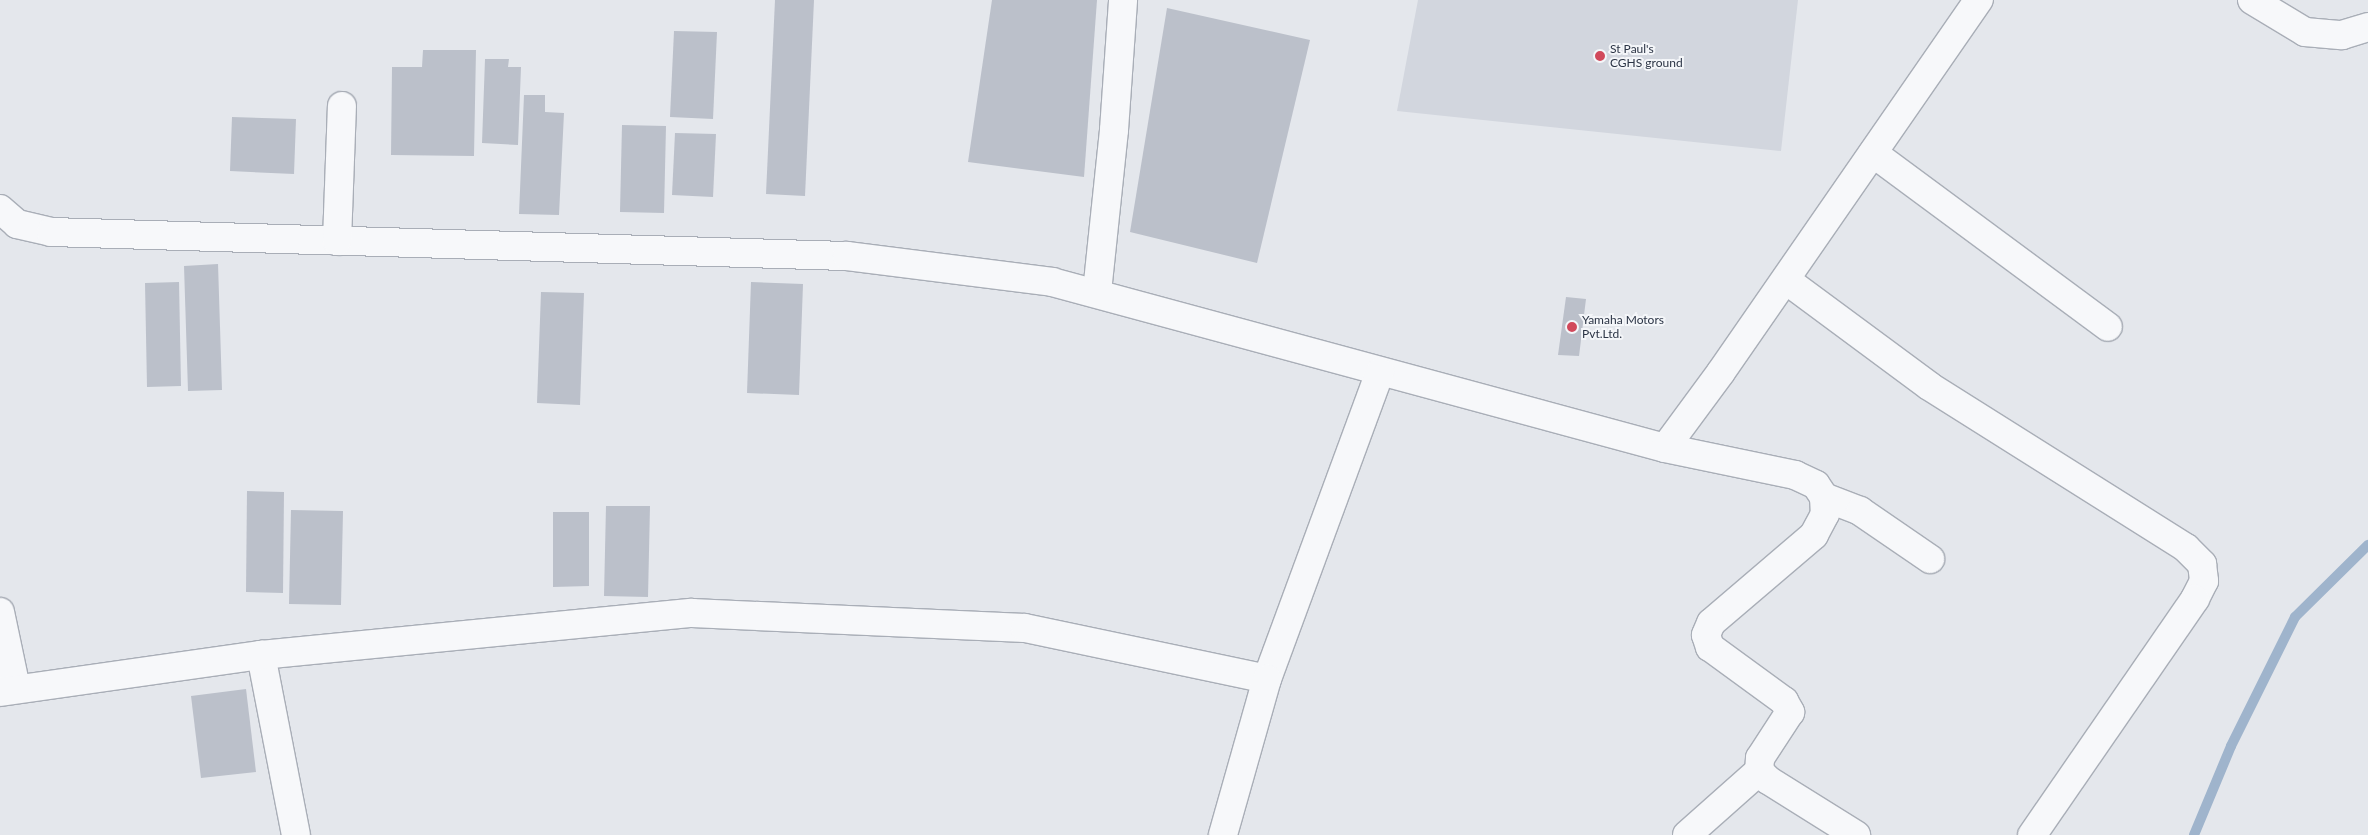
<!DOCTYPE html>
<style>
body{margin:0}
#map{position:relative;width:2368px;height:835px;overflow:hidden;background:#e4e7ec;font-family:Lato,sans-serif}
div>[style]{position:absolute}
.built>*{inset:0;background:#d2d6de}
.stream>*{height:10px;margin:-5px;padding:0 5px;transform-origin:5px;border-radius:5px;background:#9fb4cc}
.building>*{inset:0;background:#bbc0ca}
.roads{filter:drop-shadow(1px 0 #a9aeb7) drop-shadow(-1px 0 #a9aeb7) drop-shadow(0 1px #a9aeb7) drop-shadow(0 -1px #a9aeb7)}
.minor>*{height:28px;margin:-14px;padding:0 14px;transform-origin:14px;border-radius:14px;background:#f7f8fa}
.dots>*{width:14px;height:14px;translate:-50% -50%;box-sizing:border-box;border:2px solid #f4f6f9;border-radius:50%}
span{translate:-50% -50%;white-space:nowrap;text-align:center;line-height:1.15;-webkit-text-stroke:4px #f4f6f9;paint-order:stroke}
.poi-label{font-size:12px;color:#2b3445}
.left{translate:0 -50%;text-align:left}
</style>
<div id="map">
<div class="built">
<i style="clip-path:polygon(1418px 0,1798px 0,1781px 151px,1397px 111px)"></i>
</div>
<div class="stream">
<i style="left:2194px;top:835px;width:96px;rotate:-67.4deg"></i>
<i style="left:2231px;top:746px;width:144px;rotate:-63.6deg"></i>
<i style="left:2295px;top:617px;width:103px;rotate:-44.6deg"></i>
</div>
<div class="building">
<i style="clip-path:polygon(775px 0,814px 0,805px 196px,766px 194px)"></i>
<i style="clip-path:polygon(992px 0,1097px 0,1084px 177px,968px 162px)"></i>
<i style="clip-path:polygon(1167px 8px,1310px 40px,1257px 263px,1130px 232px)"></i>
<i style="clip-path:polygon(674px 31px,717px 32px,713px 119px,670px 117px)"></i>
<i style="clip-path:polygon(423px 50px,476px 50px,474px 156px,391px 155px,392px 67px,422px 67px)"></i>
<i style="clip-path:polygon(485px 59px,509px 59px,508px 67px,521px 67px,518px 145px,482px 143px)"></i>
<i style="clip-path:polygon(524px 95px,545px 95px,545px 112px,564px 113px,559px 215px,519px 214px)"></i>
<i style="clip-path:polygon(232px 117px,296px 119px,294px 174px,230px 171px)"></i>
<i style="clip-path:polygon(622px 125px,666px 126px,664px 213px,620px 212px)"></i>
<i style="clip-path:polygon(675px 133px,716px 134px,713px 197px,672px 195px)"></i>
<i style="clip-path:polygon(218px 264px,222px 390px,188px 391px,184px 266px)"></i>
<i style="clip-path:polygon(179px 282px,181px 386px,147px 387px,145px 283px)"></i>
<i style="clip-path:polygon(751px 282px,803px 284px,799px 395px,747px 393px)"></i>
<i style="clip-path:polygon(541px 292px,584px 293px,580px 405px,537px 403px)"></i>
<i style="clip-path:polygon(1566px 297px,1586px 299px,1579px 356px,1558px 355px)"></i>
<i style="clip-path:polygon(247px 491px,284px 492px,283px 593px,246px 592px)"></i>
<i style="clip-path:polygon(606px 506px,650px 506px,648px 597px,604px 596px)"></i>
<i style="clip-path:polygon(291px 510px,343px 511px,341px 605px,289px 604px)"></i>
<i style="clip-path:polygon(553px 512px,589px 512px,589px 586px,553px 587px)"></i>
<i style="clip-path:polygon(246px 689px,256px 772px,201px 778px,191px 696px)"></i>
</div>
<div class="roads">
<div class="minor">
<i style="left:2252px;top:0;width:62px;rotate:31.1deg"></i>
<i style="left:2305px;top:32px;width:37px;rotate:5deg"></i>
<i style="left:2342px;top:35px;width:27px;rotate:-17deg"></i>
<i style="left:1873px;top:153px;width:292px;rotate:36.5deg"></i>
<i style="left:0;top:209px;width:23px;rotate:41deg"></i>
<i style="left:17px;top:224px;width:35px;rotate:13deg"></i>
<i style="left:51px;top:232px;width:796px;rotate:1.73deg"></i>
<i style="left:847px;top:256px;width:207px;rotate:7.2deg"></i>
<i style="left:1052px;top:282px;width:635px;rotate:15.15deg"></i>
<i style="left:1665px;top:448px;width:94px;rotate:-53.6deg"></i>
<i style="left:1721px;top:372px;width:453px;rotate:-55.3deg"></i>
<i style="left:337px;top:241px;width:135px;rotate:-87.9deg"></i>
<i style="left:1786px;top:280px;width:178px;rotate:36.5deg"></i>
<i style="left:1929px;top:386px;width:304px;rotate:32.2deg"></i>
<i style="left:2186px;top:548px;width:23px;rotate:45deg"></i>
<i style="left:2202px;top:564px;width:17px;rotate:83deg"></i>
<i style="left:2204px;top:581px;width:20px;rotate:117deg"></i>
<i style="left:2195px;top:599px;width:287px;rotate:124.6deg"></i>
<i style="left:1097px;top:292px;width:163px;rotate:-84deg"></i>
<i style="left:1114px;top:130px;width:130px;rotate:-86deg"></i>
<i style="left:1665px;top:448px;width:133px;rotate:11.7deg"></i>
<i style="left:1795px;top:475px;width:23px;rotate:25deg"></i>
<i style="left:1816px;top:485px;width:14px;rotate:56deg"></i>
<i style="left:1824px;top:497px;width:17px;rotate:87deg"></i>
<i style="left:1825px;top:514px;width:24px;rotate:118deg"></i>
<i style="left:1814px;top:535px;width:135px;rotate:139.5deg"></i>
<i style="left:1711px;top:623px;width:13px;rotate:113deg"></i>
<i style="left:1706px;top:635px;width:13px;rotate:72deg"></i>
<i style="left:1710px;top:647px;width:92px;rotate:36.1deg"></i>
<i style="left:1784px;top:701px;width:13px;rotate:61deg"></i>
<i style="left:1790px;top:712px;width:55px;rotate:123.1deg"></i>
<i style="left:1760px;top:758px;width:13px;rotate:94deg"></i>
<i style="left:1759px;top:771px;width:13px;rotate:45deg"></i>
<i style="left:1768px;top:780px;width:104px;rotate:32deg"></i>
<i style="left:1824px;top:497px;width:39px;rotate:21deg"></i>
<i style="left:1860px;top:511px;width:85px;rotate:34.4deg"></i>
<i style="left:0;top:612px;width:78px;rotate:78.1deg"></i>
<i style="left:261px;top:655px;width:183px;rotate:79deg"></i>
<i style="left:1267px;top:679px;width:327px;rotate:-69.8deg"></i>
<i style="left:0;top:692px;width:264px;rotate:-8.1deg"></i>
<i style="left:261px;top:655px;width:433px;rotate:-5.6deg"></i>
<i style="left:692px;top:613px;width:333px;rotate:2.6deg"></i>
<i style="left:1025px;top:628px;width:247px;rotate:11.9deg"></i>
<i style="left:1267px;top:679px;width:162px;rotate:105.8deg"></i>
<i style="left:1687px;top:835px;width:96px;rotate:-41.6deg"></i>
</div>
</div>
<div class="dots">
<i style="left:1600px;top:56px;background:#d1495b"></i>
<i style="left:1572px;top:327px;background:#d1495b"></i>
</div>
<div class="poi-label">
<span class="left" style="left:1610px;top:56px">St Paul's<br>CGHS ground</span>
<span class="left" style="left:1582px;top:327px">Yamaha Motors<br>Pvt.Ltd.</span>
</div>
</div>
